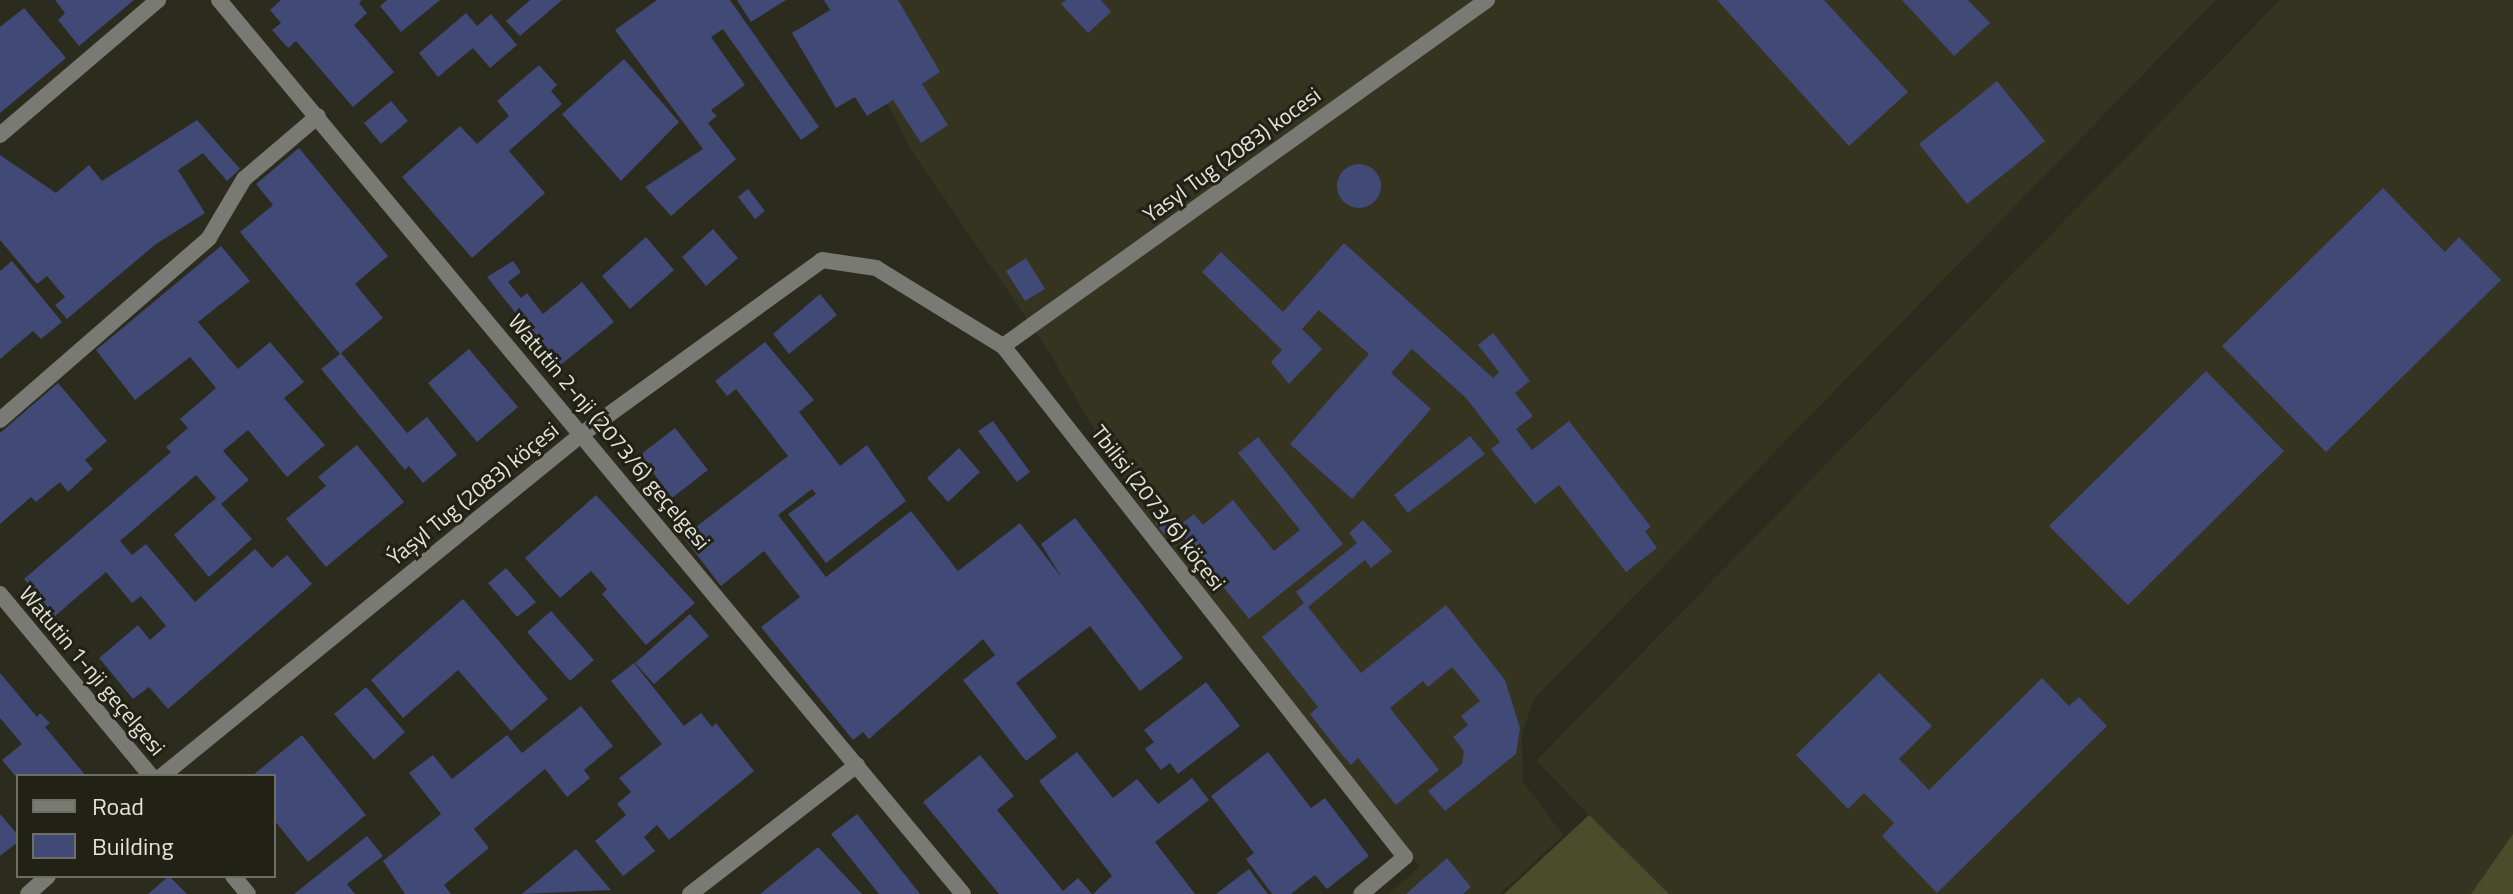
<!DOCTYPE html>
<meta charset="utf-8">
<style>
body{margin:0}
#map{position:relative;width:2513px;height:894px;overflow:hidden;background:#2b2b1e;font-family:"Titillium Web",sans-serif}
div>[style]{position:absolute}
.built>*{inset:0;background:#343420}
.green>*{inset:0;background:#4b4c2b}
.building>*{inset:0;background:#414976}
.round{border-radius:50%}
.service>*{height:16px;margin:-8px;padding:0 8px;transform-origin:8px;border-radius:8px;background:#797a73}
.minor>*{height:16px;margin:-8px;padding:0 8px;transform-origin:8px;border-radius:8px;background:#797a73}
span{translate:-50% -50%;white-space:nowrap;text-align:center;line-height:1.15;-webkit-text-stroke:6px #212115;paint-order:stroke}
.street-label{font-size:22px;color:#e2e3da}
.legend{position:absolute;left:16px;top:774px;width:260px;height:104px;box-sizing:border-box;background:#212115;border:2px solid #6e6f64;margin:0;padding:10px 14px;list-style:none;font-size:24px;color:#e2e3da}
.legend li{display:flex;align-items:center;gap:16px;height:40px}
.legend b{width:40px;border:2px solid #6e6f64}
</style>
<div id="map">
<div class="built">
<i style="clip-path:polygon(833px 0,2216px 0,1534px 699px,1522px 734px,1523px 782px,1563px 835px,1500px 894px,1388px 894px,1420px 867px,1150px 523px,1044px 344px,913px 153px)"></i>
<i style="clip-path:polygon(2280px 0,2513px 0,2513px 894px,1504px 894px,1589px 815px,1536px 761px)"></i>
</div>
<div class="green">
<i style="clip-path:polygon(1589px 815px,1669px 894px,1504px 894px)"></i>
<i style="clip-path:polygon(2513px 834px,2513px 894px,2471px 894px)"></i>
</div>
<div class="building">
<i style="clip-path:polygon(55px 0,134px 0,79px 46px,58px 20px,65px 13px)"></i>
<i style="clip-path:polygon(281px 0,362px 0,359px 3px,367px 13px,354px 25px,394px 72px,353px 107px,296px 41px,288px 48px,272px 30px,281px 23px,270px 10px)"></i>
<i style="clip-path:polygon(387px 0,440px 0,401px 32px,380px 6px)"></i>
<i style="clip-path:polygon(530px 0,562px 0,520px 36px,506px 21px)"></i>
<i style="clip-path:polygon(657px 0,730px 0,819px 127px,801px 140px,723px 29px,711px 37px,745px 85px,711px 110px,717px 116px,708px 123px,736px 159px,671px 216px,645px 187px,703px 149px,615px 30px)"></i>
<i style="clip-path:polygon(737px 0,786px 0,751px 22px)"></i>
<i style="clip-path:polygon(824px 0,898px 0,940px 72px,922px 84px,948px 125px,921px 143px,893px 100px,867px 116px,855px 97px,836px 108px,792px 33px,830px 10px)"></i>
<i style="clip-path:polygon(1066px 0,1101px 0,1111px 12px,1088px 33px,1061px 4px)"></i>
<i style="clip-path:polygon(1717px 0,1824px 0,1908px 92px,1849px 146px)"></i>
<i style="clip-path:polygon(1902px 0,1968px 0,1990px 23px,1954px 56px)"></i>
<i style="clip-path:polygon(24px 8px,66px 58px,0 113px,0 27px)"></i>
<i style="clip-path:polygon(466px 13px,477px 26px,491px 14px,517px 45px,490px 68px,473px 48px,438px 77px,419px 53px)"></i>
<i style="clip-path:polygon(624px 59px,679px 122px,621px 181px,562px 114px)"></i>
<i style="clip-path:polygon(539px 65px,557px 85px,551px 91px,562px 104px,509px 151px,545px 193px,472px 258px,402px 177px,460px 126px,477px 144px,509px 116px,497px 101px)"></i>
<i style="clip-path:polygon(1997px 81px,2045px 141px,1967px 204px,1919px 144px)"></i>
<i style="clip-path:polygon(391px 101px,408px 121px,381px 144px,364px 123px)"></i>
<i style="clip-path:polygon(197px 120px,240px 169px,227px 181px,203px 153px,178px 170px,205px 213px,156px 244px,67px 319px,55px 305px,65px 297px,47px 276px,37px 284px,0 240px,0 155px,56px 193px,89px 165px,102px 181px)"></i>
<i style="clip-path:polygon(299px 148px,388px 256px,355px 284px,383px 318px,341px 353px,407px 433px,427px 417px,457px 455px,423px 483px,409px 466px,405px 470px,321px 369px,340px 354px,240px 232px,273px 205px,256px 184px)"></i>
<i class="round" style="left:1337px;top:164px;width:44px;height:44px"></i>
<i style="clip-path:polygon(2383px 188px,2445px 252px,2459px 237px,2501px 280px,2326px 452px,2222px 346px)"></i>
<i style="clip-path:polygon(748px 189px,765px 211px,755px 219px,738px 197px)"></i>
<i style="clip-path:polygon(713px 229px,738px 258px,706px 286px,682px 257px)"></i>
<i style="clip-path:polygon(646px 237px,674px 270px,630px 309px,602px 276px)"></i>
<i style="clip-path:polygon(1344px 243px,1493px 378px,1499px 372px,1478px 345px,1493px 333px,1530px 381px,1515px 393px,1533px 416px,1516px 429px,1532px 450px,1569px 421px,1651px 527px,1645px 531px,1657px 548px,1626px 572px,1559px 485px,1535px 504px,1491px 449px,1500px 442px,1466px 398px,1412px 349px,1391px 373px,1431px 409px,1352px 499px,1290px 444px,1369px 354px,1319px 310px,1302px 329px,1322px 349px,1289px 384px,1271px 362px,1282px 350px,1202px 272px,1221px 252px,1283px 312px)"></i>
<i style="clip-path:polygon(221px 246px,250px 281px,198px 322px,238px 369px,270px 342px,304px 382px,284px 398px,325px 445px,287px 477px,248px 430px,223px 451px,249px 480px,221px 504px,252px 539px,209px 577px,174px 535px,216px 498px,196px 475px,120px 541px,132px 555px,146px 544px,195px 602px,255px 549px,272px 568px,287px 555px,312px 584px,168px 709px,149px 687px,133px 699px,99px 658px,138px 625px,150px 640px,166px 626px,141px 596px,132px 603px,106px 572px,55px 616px,24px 579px,171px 452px,166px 447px,188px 428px,180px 419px,216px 388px,190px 357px,135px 400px,96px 350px)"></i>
<i style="clip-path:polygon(1026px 258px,1045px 289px,1025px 301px,1006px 271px)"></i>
<i style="clip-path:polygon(12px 261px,62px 322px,41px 339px,33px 331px,0 359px,0 271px)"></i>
<i style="clip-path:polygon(513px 261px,521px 272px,508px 282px,521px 298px,527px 293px,543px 314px,582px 282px,614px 322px,558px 367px,487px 277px)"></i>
<i style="clip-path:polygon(820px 294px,837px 315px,789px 354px,773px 334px)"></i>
<i style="clip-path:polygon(765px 342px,814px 400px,799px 412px,840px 466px,867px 445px,906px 501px,826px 563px,788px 514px,816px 494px,812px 489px,778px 515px,826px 577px,911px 511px,958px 571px,1020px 523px,1062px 578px,1041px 544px,1075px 518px,1183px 658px,1140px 691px,1090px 626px,1016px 683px,1057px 737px,1026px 761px,963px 680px,995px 655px,983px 639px,869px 739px,863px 732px,853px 740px,761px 627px,800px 597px,764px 551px,721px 586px,683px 537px,788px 456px,736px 389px,727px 396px,715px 381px)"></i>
<i style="clip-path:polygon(469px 349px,518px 407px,477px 442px,428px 383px)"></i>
<i style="clip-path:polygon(2206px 371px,2284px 451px,2128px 605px,2049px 526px)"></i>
<i style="clip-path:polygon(58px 383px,107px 441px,85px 460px,93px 469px,68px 492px,60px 482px,36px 502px,31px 497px,0 524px,0 433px)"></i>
<i style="clip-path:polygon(993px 421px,1030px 472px,1017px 482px,978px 431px)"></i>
<i style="clip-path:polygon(675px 428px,708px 470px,672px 498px,640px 455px)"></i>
<i style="clip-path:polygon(1470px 436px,1485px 454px,1408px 513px,1394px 495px)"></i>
<i style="clip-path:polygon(1258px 437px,1343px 544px,1249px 619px,1176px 528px,1194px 514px,1203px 525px,1233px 500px,1274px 551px,1300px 530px,1238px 453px)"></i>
<i style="clip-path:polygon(357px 445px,404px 502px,326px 567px,286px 519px,326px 486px,318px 477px)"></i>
<i style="clip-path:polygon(959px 448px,980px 472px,948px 502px,927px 478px)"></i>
<i style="clip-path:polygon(596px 495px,695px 603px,646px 645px,602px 594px,607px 589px,591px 571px,560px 598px,525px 558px)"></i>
<i style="clip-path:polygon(1167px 514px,1176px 525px,1165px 535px,1155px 523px)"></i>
<i style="clip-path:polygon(1363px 520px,1392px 551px,1371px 568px,1365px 560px,1308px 607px,1361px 673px,1446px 605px,1505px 680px,1520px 728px,1516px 754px,1445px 811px,1428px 791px,1462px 764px,1464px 751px,1453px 737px,1468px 725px,1461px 716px,1480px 701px,1452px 667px,1428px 687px,1423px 681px,1390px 708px,1439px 770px,1396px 805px,1358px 758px,1351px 765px,1338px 750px,1310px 714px,1318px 707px,1262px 637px,1304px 603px,1296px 592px,1357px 543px,1349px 533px)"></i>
<i style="clip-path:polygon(506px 568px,536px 602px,517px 617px,488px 583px)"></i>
<i style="clip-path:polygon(463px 599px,548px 699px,511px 731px,458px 670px,403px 718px,371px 680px)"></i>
<i style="clip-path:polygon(551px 611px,594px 660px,570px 681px,527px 632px)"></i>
<i style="clip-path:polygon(690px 614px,709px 636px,654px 684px,635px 663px)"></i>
<i style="clip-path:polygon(634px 663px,684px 726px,701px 713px,712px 727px,716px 723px,754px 771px,669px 840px,657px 825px,644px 837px,655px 851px,623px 876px,595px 841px,626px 815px,617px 804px,631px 792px,619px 778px,662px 744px,611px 681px)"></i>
<i style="clip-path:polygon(0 673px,37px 717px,40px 713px,50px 723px,45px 727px,86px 776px,18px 779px,2px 760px,22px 744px,0 718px)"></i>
<i style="clip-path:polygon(1879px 673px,1932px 726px,1899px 759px,1929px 790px,2042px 678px,2069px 706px,2079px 697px,2107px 726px,1937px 893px,1882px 836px,1894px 823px,1864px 793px,1848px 809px,1796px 755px)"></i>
<i style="clip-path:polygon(1206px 682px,1240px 726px,1178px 774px,1170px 763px,1161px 770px,1145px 749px,1154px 742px,1144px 730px)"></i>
<i style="clip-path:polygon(366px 687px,405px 732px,374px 760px,334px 714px)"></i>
<i style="clip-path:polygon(581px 706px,613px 746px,584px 770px,590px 778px,567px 797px,545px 769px,474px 829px,489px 848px,444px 885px,451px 894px,405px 894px,383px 861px,441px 814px,409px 773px,433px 755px,452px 779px,507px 735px,522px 753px)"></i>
<i style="clip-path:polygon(302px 735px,366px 815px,308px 862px,274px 820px,274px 776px,252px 776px)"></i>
<i style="clip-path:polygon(1077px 752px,1113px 798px,1137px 779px,1158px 804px,1192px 778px,1209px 800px,1155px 842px,1195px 894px,1093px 894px,1112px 876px,1039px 781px)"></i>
<i style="clip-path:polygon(1268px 752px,1311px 808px,1325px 798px,1369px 856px,1327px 889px,1315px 875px,1291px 894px,1272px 894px,1246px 859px,1254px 853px,1211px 796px)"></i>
<i style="clip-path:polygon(980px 755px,1014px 796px,997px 810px,1063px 891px,1078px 878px,1092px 894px,999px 894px,923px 802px)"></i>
<i style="clip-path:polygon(0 814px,18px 835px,18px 842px,0 856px)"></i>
<i style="clip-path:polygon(857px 814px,920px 894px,879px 894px,831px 834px)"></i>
<i style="clip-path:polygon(367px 836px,383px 856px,347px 884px,355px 894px,294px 894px)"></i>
<i style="clip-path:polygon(818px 847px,862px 894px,760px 894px)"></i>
<i style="clip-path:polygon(576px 849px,611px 890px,522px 894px)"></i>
<i style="clip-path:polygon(1447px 858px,1471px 887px,1463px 894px,1406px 894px)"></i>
<i style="clip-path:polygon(1249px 869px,1268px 894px,1216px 894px)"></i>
<i style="clip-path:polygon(169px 876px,187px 894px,148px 894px)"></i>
</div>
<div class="service">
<i style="left:0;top:420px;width:277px;rotate:-41deg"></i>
<i style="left:209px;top:238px;width:69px;rotate:-59.3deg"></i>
<i style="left:244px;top:179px;width:97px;rotate:-40.4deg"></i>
</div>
<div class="minor">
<i style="left:219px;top:0;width:1163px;rotate:50.23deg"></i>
<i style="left:0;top:135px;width:208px;rotate:-40.5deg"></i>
<i style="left:1003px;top:346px;width:595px;rotate:-35.56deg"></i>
<i style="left:0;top:594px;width:236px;rotate:50.3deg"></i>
<i style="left:162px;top:776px;width:542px;rotate:-39.16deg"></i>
<i style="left:582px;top:434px;width:296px;rotate:-35.9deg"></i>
<i style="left:822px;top:260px;width:55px;rotate:8.4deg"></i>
<i style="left:876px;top:268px;width:149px;rotate:31.6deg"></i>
<i style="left:1003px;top:346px;width:650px;rotate:51.81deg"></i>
<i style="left:1405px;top:857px;width:57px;rotate:139.9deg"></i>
<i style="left:233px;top:876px;width:23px;rotate:50deg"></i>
<i style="left:28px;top:894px;width:27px;rotate:-42deg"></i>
<i style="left:690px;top:894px;width:211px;rotate:-37.7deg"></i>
</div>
<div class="street-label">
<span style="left:1232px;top:155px;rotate:-36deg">Yasyl Tug (2083) kocesi</span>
<span style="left:609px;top:432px;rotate:50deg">Watutin 2-nji (2073/6) geçelgesi</span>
<span style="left:473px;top:494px;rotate:-39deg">Ýaşyl Tug (2083) köçesi</span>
<span style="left:1158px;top:508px;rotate:52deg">Tbilisi (2073/6) köçesi</span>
<span style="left:92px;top:671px;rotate:50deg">Watutin 1-nji geçelgesi</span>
</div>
<ul class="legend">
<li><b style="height:10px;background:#797a73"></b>Road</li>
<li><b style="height:22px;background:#414976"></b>Building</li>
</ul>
</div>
